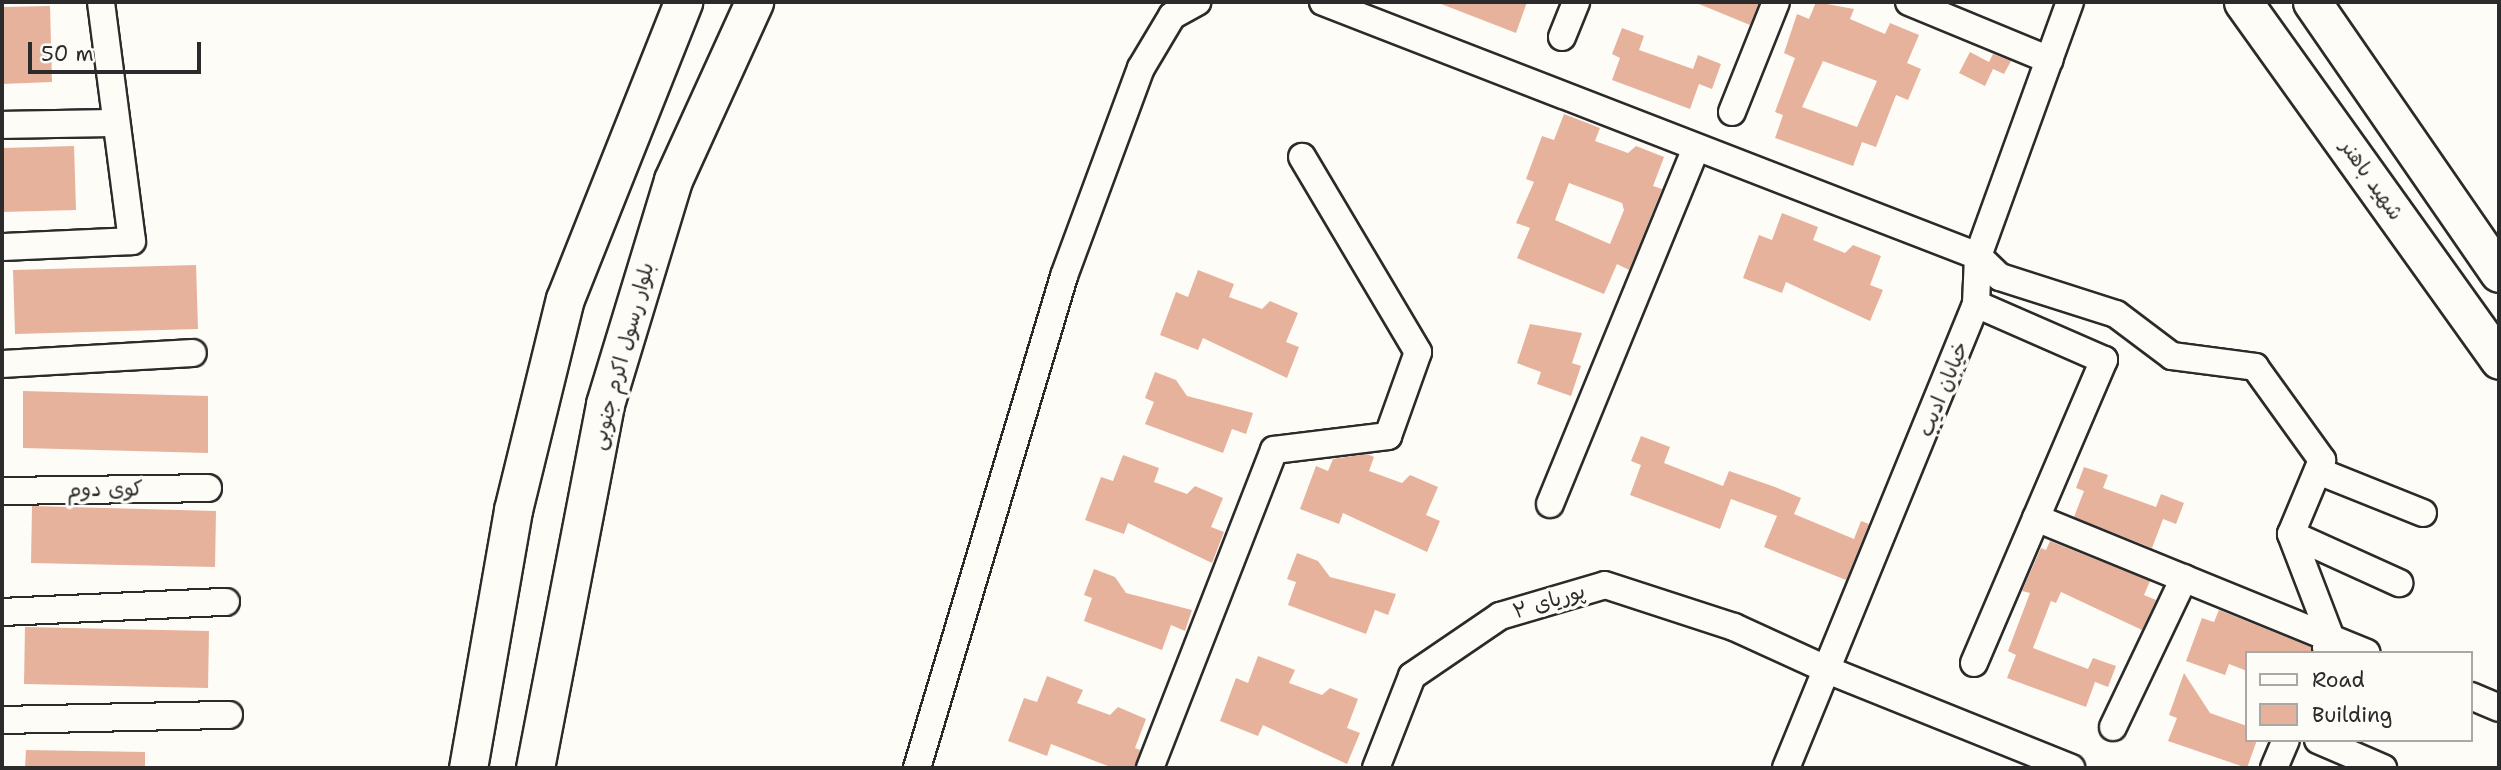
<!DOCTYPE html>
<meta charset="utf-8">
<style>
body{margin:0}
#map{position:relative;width:2501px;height:770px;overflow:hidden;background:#fdfcf7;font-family:"Shantell Sans","Playpen Sans Arabic",sans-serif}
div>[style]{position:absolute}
.building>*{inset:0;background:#e7b29c}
.roads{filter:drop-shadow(2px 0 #2b2b2b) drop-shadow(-2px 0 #2b2b2b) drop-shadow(0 2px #2b2b2b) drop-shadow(0 -2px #2b2b2b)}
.minor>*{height:26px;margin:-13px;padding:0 13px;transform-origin:13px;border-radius:13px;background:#fdfcf7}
.secondary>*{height:37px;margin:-18.5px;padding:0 18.5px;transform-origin:18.5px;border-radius:18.5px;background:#fdfcf7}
span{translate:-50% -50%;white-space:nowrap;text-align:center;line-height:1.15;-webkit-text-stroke:7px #fdfcf7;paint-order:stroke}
.street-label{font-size:21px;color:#2b2b2b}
.frame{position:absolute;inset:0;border:4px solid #2b2b2b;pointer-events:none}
.legend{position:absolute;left:2245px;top:651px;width:228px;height:91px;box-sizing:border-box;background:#fdfcf7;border:2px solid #a9a8a5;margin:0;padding:9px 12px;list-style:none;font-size:21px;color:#2b2b2b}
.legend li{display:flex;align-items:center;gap:14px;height:35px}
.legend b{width:35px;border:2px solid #a9a8a5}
.scale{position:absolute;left:28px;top:42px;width:173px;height:32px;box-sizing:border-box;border:4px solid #2b2b2b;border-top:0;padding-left:9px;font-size:21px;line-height:24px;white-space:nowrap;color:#2b2b2b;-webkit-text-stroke:5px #fdfcf7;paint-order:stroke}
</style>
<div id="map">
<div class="building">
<i style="clip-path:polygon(1436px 2px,1527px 2px,1516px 33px)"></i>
<i style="clip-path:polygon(1694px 2px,1759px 2px,1750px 25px)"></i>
<i style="clip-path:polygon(evenodd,1816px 2px,1854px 9px,1850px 19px,1885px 34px,1890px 23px,1919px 35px,1907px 63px,1921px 69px,1908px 100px,1896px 95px,1876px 147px,1862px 142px,1853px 166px,1775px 138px,1783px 115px,1775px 112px,1795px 58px,1784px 53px,1797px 14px,1809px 19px,1816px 2px,1823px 61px,1877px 81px,1857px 127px,1802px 107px,1823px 61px)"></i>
<i style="clip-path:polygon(50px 6px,52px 82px,2px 84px,2px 7px)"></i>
<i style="clip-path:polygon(1622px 28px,1644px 36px,1639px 50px,1693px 69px,1698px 55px,1721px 64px,1712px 89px,1699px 84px,1690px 109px,1612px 80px,1620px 58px,1612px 54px)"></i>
<i style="clip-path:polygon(1970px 52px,1989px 62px,1993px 54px,2011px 61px,2004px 74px,1993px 69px,1985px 86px,1959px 73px)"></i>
<i style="clip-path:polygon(evenodd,1564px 114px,1600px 128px,1595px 141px,1628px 153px,1636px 146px,1664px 157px,1653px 186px,1662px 189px,1629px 270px,1617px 264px,1604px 294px,1517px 258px,1530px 228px,1516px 223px,1534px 182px,1526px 179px,1542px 136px,1554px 140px,1564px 114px,1569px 183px,1622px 203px,1624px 210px,1610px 244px,1555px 220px,1569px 183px)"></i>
<i style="clip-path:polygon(74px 146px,76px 210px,2px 212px,2px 148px)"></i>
<i style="clip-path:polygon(1782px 213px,1818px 227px,1813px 240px,1845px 253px,1853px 245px,1881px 256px,1870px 285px,1883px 290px,1870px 321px,1786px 282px,1782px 293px,1743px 278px,1759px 235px,1772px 240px)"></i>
<i style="clip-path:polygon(196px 265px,198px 329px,15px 334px,13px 270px)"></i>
<i style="clip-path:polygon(1198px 270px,1234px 284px,1229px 297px,1262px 309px,1270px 301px,1298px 313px,1286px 342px,1299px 347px,1287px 378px,1203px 338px,1198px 350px,1160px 335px,1176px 292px,1188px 297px)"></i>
<i style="clip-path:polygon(1530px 324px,1582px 333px,1572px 363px,1581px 366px,1571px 396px,1537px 384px,1541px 372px,1517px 363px)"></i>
<i style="clip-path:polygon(1155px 372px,1176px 380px,1187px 396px,1253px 413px,1246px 434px,1232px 429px,1223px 453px,1145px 424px,1154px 402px,1145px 398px)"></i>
<i style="clip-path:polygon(23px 391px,208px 396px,208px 453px,23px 448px)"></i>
<i style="clip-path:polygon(1641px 436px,1670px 447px,1664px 463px,1723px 486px,1729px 471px,1775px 487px,1801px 498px,1794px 514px,1854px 539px,1861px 521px,1869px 524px,1846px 580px,1764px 547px,1777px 516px,1731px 499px,1720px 529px,1630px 495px,1641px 465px,1631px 461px)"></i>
<i style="clip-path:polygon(1367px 454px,1374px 457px,1369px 471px,1402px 483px,1410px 475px,1438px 487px,1426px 515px,1440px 521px,1427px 552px,1343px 513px,1339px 524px,1300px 509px,1316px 466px,1328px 471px,1333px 459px)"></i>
<i style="clip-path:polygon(1123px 455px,1159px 468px,1154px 482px,1187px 494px,1195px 486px,1223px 498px,1211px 527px,1224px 532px,1212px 563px,1128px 523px,1124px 534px,1085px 520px,1101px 477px,1113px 481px)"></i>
<i style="clip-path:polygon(2084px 467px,2108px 475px,2103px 488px,2156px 507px,2161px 494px,2184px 503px,2176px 524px,2163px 519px,2152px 548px,2074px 517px,2084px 491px,2076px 488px)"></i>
<i style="clip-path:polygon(32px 506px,216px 511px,215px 567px,31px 563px)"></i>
<i style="clip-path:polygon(2050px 541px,2150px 581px,2144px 595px,2156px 600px,2142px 630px,2061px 592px,2056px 603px,2051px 601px,2033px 648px,2088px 669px,2093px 658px,2116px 666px,2108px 687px,2095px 682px,2086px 707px,2007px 678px,2016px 655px,2008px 651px,2030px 593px,2022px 591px,2041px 548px,2046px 550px)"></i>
<i style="clip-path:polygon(1297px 553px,1318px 561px,1330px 577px,1396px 594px,1388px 615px,1375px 610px,1366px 634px,1288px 605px,1296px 582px,1287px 579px)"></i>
<i style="clip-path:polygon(1094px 569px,1115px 577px,1126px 593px,1192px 610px,1185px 631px,1171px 625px,1162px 650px,1084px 621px,1092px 598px,1084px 595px)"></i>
<i style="clip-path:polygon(2219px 610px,2311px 647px,2311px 653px,2247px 653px,2247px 671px,2229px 664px,2225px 675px,2186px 661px,2202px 618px,2214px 622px)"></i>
<i style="clip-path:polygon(25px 627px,209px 631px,208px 688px,24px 684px)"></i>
<i style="clip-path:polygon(1258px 656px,1295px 670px,1289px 683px,1322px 695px,1330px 688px,1358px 699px,1347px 728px,1360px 733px,1347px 764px,1263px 725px,1258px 736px,1220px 721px,1236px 678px,1248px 683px)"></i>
<i style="clip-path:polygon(2184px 673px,2210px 713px,2247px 726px,2247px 740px,2257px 740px,2247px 768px,2168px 741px,2177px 718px,2169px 715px)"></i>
<i style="clip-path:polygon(1047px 676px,1083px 690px,1077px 703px,1110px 715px,1118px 707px,1146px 719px,1135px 748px,1140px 750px,1135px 768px,1113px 768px,1051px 744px,1047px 756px,1008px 741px,1024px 698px,1037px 702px)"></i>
<i style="clip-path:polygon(26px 750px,145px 752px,145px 768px,25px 768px)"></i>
</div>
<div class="roads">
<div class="minor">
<i style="left:1323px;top:2px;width:703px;rotate:21.2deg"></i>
<i style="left:1978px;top:256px;width:30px;rotate:44deg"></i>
<i style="left:2000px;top:277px;width:122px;rotate:17.7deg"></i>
<i style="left:2116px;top:314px;width:70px;rotate:36.9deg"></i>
<i style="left:2172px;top:356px;width:84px;rotate:7.5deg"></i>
<i style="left:2255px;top:367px;width:115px;rotate:54.2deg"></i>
<i style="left:2322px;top:460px;width:80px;rotate:112.7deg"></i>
<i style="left:2291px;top:534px;width:119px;rotate:24.4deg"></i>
<i style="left:1909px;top:2px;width:152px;rotate:22.4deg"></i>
<i style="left:1562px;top:37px;width:38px;rotate:-68deg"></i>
<i style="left:1732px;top:112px;width:118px;rotate:-68.2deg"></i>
<i style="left:2px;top:125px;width:112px;rotate:-1deg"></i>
<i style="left:2px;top:247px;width:130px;rotate:-2.6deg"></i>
<i style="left:132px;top:241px;width:241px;rotate:-97.4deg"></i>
<i style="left:2px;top:364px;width:191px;rotate:-3.3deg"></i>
<i style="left:2318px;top:471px;width:113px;rotate:21.8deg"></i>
<i style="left:2px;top:491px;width:206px;rotate:-0.8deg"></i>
<i style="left:1550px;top:504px;width:383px;rotate:-67.7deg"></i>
<i style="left:2036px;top:518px;width:357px;rotate:22.2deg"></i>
<i style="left:2291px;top:534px;width:111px;rotate:69deg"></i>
<i style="left:2331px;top:638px;width:11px;rotate:117deg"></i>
<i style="left:2px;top:612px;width:224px;rotate:-2.6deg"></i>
<i style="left:1974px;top:663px;width:330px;rotate:-66.8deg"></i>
<i style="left:2104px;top:360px;width:140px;rotate:-156.4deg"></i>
<i style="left:2471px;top:696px;width:30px;rotate:23deg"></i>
<i style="left:2px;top:720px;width:227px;rotate:-1.3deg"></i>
<i style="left:2113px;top:727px;width:165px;rotate:-64.5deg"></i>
<i style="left:2318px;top:740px;width:71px;rotate:23.3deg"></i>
<i style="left:917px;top:768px;width:513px;rotate:-73.36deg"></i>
<i style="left:1064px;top:276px;width:222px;rotate:-69.7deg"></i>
<i style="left:1141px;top:68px;width:61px;rotate:-59.2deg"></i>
<i style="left:1172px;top:16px;width:29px;rotate:-29deg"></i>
<i style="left:1150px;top:768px;width:341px;rotate:-68.7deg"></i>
<i style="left:1274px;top:450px;width:115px;rotate:-7deg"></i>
<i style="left:1388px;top:436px;width:89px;rotate:-70.3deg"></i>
<i style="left:1418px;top:352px;width:227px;rotate:-120.7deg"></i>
<i style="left:1376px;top:768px;width:99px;rotate:-68.6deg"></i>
<i style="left:1412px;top:676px;width:107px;rotate:-34.3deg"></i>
<i style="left:1500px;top:616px;width:109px;rotate:-16.4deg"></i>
<i style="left:1605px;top:585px;width:136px;rotate:18deg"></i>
<i style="left:1734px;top:627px;width:106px;rotate:24.6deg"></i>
<i style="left:1830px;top:671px;width:260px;rotate:21.9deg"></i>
<i style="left:1786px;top:768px;width:501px;rotate:-67.73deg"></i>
<i style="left:1976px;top:304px;width:48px;rotate:-87.6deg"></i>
<i style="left:1978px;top:256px;width:270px;rotate:-70.1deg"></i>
<i style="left:2274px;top:768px;width:30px;rotate:-67deg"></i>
</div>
<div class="secondary">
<i style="left:2243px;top:2px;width:440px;rotate:54.4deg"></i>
<i style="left:2312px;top:2px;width:329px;rotate:55.4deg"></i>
<i style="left:468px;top:768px;width:262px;rotate:-80.1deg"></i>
<i style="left:513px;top:510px;width:217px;rotate:-76.2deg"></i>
<i style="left:565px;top:299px;width:320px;rotate:-68.3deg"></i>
<i style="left:535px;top:768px;width:371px;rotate:-79.1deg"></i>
<i style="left:605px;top:404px;width:234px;rotate:-73.1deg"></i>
<i style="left:673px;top:180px;width:196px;rotate:-65.5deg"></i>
</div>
</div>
<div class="street-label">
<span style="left:2372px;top:180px;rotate:55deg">شهید باهنر</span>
<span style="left:622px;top:356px;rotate:-75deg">بلوار رسول اکرم جنوبی</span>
<span style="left:1943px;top:389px;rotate:-68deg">خیابان ادیب</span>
<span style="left:105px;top:489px;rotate:-1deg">کوی دوم</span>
<span style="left:1549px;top:601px;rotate:-17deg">پوریای ۲</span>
</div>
<div class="frame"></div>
<ul class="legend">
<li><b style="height:9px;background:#fdfcf7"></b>Road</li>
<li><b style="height:19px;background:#e7b29c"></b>Building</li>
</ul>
<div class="scale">50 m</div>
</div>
